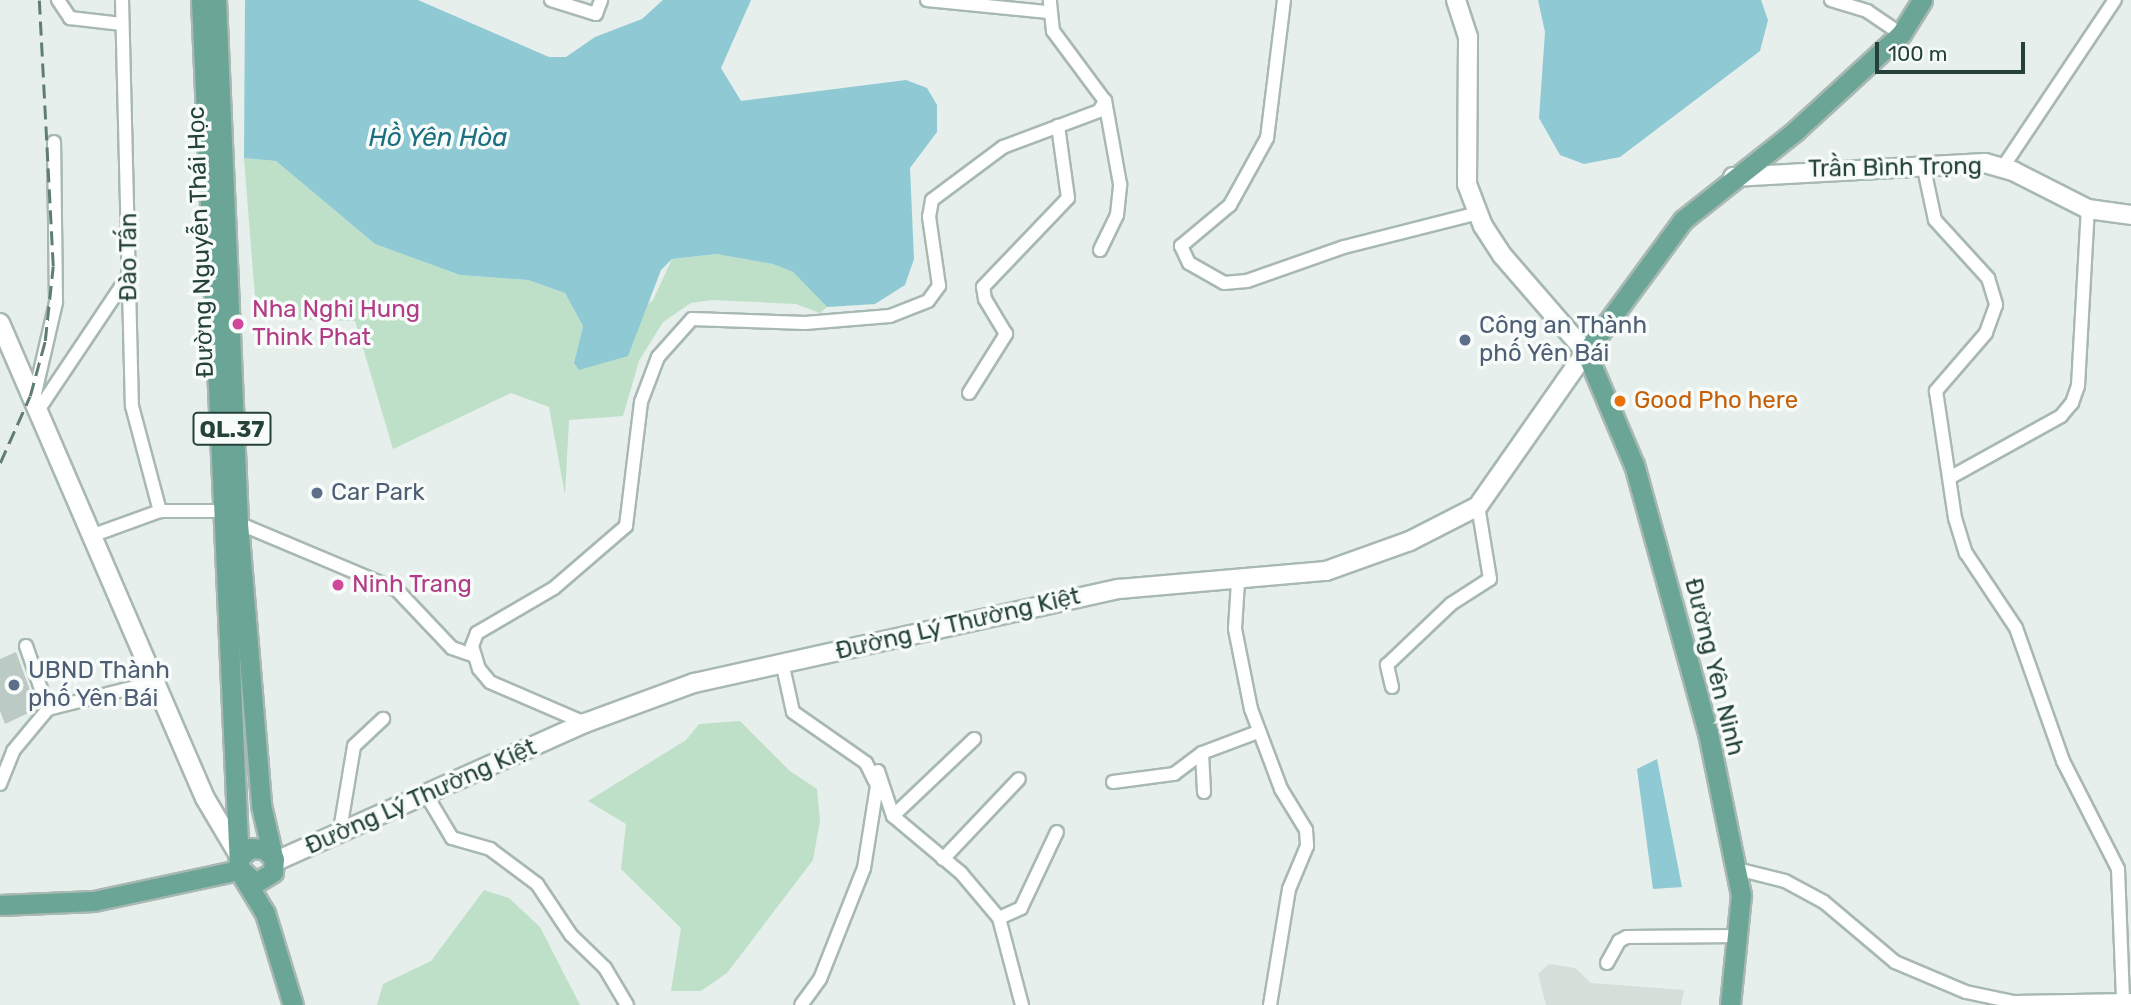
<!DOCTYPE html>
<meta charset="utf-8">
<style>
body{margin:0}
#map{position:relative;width:2131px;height:1005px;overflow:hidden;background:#e6efeb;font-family:Rubik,sans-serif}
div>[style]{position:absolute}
.built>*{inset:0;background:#d4dfda}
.green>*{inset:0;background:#bfe0c8}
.water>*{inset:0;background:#8ec9d4}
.building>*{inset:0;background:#bbcac4}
.roads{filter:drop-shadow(2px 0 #a8b8b2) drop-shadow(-2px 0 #a8b8b2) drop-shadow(0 2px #a8b8b2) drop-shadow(0 -2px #a8b8b2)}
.street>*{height:12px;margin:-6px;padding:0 6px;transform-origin:6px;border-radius:6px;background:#fff}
.secondary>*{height:18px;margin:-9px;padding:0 9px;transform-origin:9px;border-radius:9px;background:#fff}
.primary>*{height:19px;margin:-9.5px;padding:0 9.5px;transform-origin:9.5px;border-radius:9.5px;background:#6aa596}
.rail>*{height:2.5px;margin-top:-1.25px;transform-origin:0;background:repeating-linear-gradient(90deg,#5f7d75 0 14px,transparent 0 21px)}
.dots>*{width:19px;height:19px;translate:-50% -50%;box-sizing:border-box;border:4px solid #f7fbf9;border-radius:50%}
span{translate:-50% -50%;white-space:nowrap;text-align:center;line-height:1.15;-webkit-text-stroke:7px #f7fbf9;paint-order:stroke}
.shield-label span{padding:2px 5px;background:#f7fbf9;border:2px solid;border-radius:5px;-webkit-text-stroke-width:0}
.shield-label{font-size:23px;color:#24423a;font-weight:700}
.street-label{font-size:24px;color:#24423a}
.hotel-label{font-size:24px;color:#b23c85}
.left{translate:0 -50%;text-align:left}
.service-label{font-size:24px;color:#4e5e75}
.food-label{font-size:24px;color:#c56008}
.water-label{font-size:26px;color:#1c6f80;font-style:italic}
.scale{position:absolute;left:1875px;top:42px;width:150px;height:32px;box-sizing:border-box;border:4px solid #24423a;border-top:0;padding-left:9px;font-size:21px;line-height:24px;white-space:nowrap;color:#24423a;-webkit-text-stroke:5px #f7fbf9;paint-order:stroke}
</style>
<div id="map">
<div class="built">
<i style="clip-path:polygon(1549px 964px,1575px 968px,1591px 983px,1684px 990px,1681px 1005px,1546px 1005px,1538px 974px)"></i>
</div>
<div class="green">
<i style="clip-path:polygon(244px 158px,276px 161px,375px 244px,460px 275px,528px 280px,565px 293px,583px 326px,574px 363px,653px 300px,672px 259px,716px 254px,773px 264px,793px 272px,827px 307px,820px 313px,796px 304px,712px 300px,691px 303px,663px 322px,639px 361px,623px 416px,569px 420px,565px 495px,549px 407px,511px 393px,393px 449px,355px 321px,302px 320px,256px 310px)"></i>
<i style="clip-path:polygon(740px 721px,790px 771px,817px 789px,820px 821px,813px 860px,727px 973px,701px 991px,671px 991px,681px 928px,621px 869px,626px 824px,588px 801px,686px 740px,699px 724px)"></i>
<i style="clip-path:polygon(484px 890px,509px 898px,540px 927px,580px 1005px,377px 1005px,383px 984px,431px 961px)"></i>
</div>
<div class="water">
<i style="clip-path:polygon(245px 0,418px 0,549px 57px,566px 57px,595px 37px,642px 19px,663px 0,751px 0,721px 68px,741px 101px,906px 80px,927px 88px,937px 105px,937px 132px,910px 168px,914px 259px,905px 285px,875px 304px,827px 307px,793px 272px,773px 264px,716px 254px,672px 259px,661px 270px,628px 356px,579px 370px,574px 363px,583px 326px,565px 293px,528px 280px,460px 275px,375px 244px,276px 161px,244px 158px)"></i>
<i style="clip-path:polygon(1538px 0,1761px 0,1768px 20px,1760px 51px,1620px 157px,1584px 164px,1560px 155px,1539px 118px,1545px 32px)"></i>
<i style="clip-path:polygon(1657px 759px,1682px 887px,1653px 889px,1637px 769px)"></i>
</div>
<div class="building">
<i style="clip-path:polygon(16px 652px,37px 709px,5px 724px,0 711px,0 659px)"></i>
</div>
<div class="roads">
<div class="street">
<i style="left:58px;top:0;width:22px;rotate:56deg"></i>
<i style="left:70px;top:18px;width:52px;rotate:6.6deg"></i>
<i style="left:122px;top:0;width:406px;rotate:88.6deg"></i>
<i style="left:132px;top:406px;width:109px;rotate:75.1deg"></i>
<i style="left:551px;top:0;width:47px;rotate:17.3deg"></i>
<i style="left:596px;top:14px;width:15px;rotate:-70deg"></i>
<i style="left:927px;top:0;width:122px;rotate:5.7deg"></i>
<i style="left:1284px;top:0;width:139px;rotate:97deg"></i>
<i style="left:1267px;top:138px;width:77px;rotate:118.9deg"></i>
<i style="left:1230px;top:205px;width:64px;rotate:140.1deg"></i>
<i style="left:1181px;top:246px;width:19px;rotate:65deg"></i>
<i style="left:1189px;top:263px;width:40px;rotate:29.7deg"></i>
<i style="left:1224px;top:283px;width:23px;rotate:-5deg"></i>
<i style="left:1247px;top:281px;width:103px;rotate:-19.3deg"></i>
<i style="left:1344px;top:247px;width:138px;rotate:-14.2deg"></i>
<i style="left:1831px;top:0;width:38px;rotate:17deg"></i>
<i style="left:1867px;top:11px;width:41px;rotate:34.1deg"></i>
<i style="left:1923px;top:164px;width:57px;rotate:77.9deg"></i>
<i style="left:1935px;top:220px;width:79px;rotate:47.6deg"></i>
<i style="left:1988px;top:278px;width:28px;rotate:73deg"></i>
<i style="left:1996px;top:305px;width:30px;rotate:110deg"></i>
<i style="left:1986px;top:333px;width:77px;rotate:130.8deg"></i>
<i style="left:1936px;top:391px;width:128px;rotate:81.5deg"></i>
<i style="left:1955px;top:518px;width:37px;rotate:73deg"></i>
<i style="left:1966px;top:553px;width:90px;rotate:56.3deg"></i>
<i style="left:2016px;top:628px;width:141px;rotate:70.5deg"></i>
<i style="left:2063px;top:761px;width:121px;rotate:63deg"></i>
<i style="left:2118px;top:869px;width:130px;rotate:87.8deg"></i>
<i style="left:2003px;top:167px;width:201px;rotate:-56.2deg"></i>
<i style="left:1100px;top:250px;width:39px;rotate:-64deg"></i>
<i style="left:1117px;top:215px;width:31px;rotate:-84deg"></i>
<i style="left:1120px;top:184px;width:84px;rotate:-100.2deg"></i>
<i style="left:969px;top:393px;width:70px;rotate:-57.9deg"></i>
<i style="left:1006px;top:334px;width:41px;rotate:-121deg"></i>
<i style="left:985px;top:299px;width:12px;rotate:-99deg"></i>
<i style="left:983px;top:287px;width:123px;rotate:-46.3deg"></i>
<i style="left:1068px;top:198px;width:73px;rotate:-97.9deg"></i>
<i style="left:33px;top:402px;width:103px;rotate:-77deg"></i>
<i style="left:56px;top:302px;width:160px;rotate:-90.7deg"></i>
<i style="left:37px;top:412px;width:164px;rotate:-56.2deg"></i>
<i style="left:1951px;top:477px;width:126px;rotate:-29deg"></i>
<i style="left:2061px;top:416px;width:17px;rotate:-50deg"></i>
<i style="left:2072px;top:403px;width:18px;rotate:-71deg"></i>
<i style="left:2078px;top:386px;width:177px;rotate:-86.8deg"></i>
<i style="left:238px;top:523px;width:173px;rotate:22.8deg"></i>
<i style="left:397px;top:590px;width:80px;rotate:46.5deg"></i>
<i style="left:452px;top:648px;width:24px;rotate:19deg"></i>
<i style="left:91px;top:536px;width:73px;rotate:-19.9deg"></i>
<i style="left:160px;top:511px;width:62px"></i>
<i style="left:1238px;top:582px;width:47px;rotate:93.7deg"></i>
<i style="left:1235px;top:629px;width:82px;rotate:78.7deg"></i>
<i style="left:1251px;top:709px;width:85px;rotate:69.4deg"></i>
<i style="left:1281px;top:789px;width:48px;rotate:58.6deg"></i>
<i style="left:1306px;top:830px;width:16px;rotate:86deg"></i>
<i style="left:1307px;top:846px;width:47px;rotate:112.7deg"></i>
<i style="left:1289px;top:889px;width:118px;rotate:99.3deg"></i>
<i style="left:26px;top:646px;width:67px;rotate:70.8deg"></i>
<i style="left:782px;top:662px;width:51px;rotate:77.6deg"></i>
<i style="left:793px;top:712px;width:89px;rotate:34.9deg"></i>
<i style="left:866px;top:763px;width:25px;rotate:64deg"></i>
<i style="left:877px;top:786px;width:83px;rotate:99deg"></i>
<i style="left:864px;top:868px;width:119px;rotate:111.6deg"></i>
<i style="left:820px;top:979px;width:32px;rotate:126deg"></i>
<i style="left:1392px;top:687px;width:23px;rotate:-103deg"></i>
<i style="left:1387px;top:665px;width:88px;rotate:-43.6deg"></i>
<i style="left:1451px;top:604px;width:46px;rotate:-32.7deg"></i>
<i style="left:1490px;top:579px;width:74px;rotate:-99.3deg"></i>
<i style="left:585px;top:723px;width:103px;rotate:-156.7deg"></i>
<i style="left:490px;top:682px;width:17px;rotate:-130deg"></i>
<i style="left:479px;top:669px;width:24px;rotate:-107deg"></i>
<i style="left:472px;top:646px;width:14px;rotate:-69deg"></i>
<i style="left:477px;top:633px;width:89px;rotate:-30.3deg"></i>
<i style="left:554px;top:588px;width:95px;rotate:-40.7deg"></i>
<i style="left:626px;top:526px;width:125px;rotate:-83.1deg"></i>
<i style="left:641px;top:402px;width:48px;rotate:-69.3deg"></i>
<i style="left:658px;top:357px;width:51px;rotate:-48.2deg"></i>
<i style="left:692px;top:319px;width:113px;rotate:2deg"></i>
<i style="left:805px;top:323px;width:85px;rotate:-4.7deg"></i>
<i style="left:890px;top:316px;width:41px;rotate:-21.5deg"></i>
<i style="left:928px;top:301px;width:19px;rotate:-54deg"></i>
<i style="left:939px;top:286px;width:70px;rotate:-98.2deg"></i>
<i style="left:929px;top:217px;width:17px;rotate:-80deg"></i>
<i style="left:932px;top:200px;width:89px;rotate:-36.7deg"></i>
<i style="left:1003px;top:147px;width:103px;rotate:-20.6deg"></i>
<i style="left:1099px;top:111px;width:12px;rotate:-59deg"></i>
<i style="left:1105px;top:101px;width:87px;rotate:-126.6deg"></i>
<i style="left:1053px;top:31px;width:31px;rotate:-96deg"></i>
<i style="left:1202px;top:753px;width:39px;rotate:87deg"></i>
<i style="left:878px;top:771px;width:47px;rotate:71.6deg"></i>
<i style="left:893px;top:816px;width:89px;rotate:40deg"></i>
<i style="left:961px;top:873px;width:59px;rotate:49.8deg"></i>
<i style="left:999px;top:918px;width:90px;rotate:75.2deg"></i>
<i style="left:1113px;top:782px;width:62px;rotate:-7.5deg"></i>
<i style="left:1174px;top:774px;width:35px;rotate:-37deg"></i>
<i style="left:1202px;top:753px;width:60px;rotate:-20.6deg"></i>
<i style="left:0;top:784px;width:35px;rotate:-68deg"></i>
<i style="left:13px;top:751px;width:55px;rotate:-50.2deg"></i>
<i style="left:48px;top:709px;width:110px;rotate:-14.2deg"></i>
<i style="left:427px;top:796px;width:49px;rotate:59.2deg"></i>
<i style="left:452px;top:838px;width:40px;rotate:16deg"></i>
<i style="left:490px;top:849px;width:59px;rotate:36.7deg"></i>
<i style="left:537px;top:884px;width:61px;rotate:56.3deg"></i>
<i style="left:571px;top:935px;width:47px;rotate:44.1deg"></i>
<i style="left:605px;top:968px;width:43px;rotate:59.3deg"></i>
<i style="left:893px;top:816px;width:112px;rotate:-43.5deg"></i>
<i style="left:339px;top:836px;width:91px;rotate:-80.5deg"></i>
<i style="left:354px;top:746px;width:40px;rotate:-43deg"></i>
<i style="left:943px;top:859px;width:110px;rotate:-46.5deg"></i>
<i style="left:1737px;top:869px;width:49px;rotate:14deg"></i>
<i style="left:1785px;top:881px;width:44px;rotate:28.3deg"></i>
<i style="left:1824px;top:902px;width:93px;rotate:40.2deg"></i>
<i style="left:1895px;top:962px;width:77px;rotate:22.9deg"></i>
<i style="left:1966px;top:992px;width:49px;rotate:11.8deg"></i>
<i style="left:2014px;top:1002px;width:117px;rotate:-1deg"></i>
<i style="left:999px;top:918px;width:24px;rotate:-24deg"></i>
<i style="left:1021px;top:908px;width:84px;rotate:-64.7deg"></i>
<i style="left:1607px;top:963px;width:25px;rotate:-61deg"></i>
<i style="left:1619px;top:941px;width:9px;rotate:-27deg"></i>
<i style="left:1627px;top:937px;width:111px;rotate:-0.5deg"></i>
</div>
<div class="secondary">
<i style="left:1733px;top:177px;width:252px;rotate:-3.2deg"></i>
<i style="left:1985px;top:163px;width:29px;rotate:16deg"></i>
<i style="left:2013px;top:171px;width:84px;rotate:26.9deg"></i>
<i style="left:2088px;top:209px;width:43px;rotate:7.9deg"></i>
<i style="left:0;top:323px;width:517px;rotate:66.66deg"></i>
<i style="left:205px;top:798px;width:69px;rotate:59.3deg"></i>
<i style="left:274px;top:862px;width:341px;rotate:-24.1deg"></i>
<i style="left:585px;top:723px;width:116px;rotate:-20.2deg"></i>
<i style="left:694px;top:683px;width:435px;rotate:-12.5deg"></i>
<i style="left:1119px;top:589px;width:208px;rotate:-5deg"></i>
<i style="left:1326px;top:571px;width:89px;rotate:-19.7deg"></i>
<i style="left:1410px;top:541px;width:76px;rotate:-27.2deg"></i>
<i style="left:1478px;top:506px;width:188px;rotate:-55deg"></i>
<i style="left:1586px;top:352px;width:128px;rotate:-130.9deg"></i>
<i style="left:1502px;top:255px;width:35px;rotate:-123deg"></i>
<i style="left:1483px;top:226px;width:45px;rotate:-110.9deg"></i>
<i style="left:1467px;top:184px;width:147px;rotate:-89.6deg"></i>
<i style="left:1468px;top:37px;width:39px;rotate:-108deg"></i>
</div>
<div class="primary">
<i style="left:201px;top:0;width:869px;rotate:87.49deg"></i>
<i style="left:239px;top:868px;width:22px;rotate:43deg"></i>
<i style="left:255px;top:883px;width:21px;rotate:-31deg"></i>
<i style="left:273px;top:872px;width:13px;rotate:-86deg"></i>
<i style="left:274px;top:859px;width:13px;rotate:-132deg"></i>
<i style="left:265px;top:849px;width:15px;rotate:-176deg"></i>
<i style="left:250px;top:848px;width:13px;rotate:138deg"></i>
<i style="left:216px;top:0;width:523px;rotate:87.59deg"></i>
<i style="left:238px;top:523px;width:283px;rotate:85.3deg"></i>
<i style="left:261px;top:805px;width:53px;rotate:77deg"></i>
<i style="left:243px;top:877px;width:42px;rotate:58.6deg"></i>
<i style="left:265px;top:913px;width:96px;rotate:73.1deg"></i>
<i style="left:0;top:905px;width:94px;rotate:-2.4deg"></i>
<i style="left:94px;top:901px;width:148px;rotate:-12.1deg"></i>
<i style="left:1730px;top:1005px;width:111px;rotate:-84.3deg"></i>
<i style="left:1741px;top:895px;width:165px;rotate:-101.5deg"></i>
<i style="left:1708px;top:733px;width:278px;rotate:-105.4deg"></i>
<i style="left:1634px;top:465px;width:123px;rotate:-113deg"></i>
<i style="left:1586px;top:352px;width:164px;rotate:-53.7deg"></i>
<i style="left:1683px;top:220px;width:142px;rotate:-38.4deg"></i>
<i style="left:1794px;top:132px;width:145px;rotate:-42.5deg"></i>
<i style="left:1901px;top:34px;width:40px;rotate:-58deg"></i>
</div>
</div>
<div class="rail">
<i style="left:0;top:463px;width:73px;rotate:-65.9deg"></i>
<i style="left:30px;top:396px;width:57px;rotate:-74.7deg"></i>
<i style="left:45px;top:341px;width:75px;rotate:-83.9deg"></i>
<i style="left:53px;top:266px;width:266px;rotate:-93deg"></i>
</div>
<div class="dots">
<i style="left:238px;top:324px;background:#d1479c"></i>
<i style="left:1465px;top:340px;background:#5c6f8a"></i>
<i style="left:1620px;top:401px;background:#e8710a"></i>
<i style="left:317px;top:493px;background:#5c6f8a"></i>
<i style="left:338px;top:585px;background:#d1479c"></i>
<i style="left:14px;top:685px;background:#5c6f8a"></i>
</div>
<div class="shield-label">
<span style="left:232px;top:429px">QL.37</span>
</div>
<div class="street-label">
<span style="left:1895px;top:168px;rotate:-1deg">Trần Bình Trọng</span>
<span style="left:201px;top:242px;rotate:-92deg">Đường Nguyễn Thái Học</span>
<span style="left:129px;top:257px;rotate:-90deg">Đào Tấn</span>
<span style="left:958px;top:624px;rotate:-13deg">Đường Lý Thường Kiệt</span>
<span style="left:1714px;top:667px;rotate:76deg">Đường Yên Ninh</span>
<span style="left:421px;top:797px;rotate:-24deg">Đường Lý Thường Kiệt</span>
</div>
<div class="hotel-label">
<span class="left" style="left:252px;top:324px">Nha Nghi Hung<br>Think Phat</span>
<span class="left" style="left:352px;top:585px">Ninh Trang</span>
</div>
<div class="service-label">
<span class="left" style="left:1479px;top:340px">Công an Thành<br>phố Yên Bái</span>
<span class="left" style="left:331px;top:493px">Car Park</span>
<span class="left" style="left:28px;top:685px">UBND Thành<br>phố Yên Bái</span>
</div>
<div class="food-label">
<span class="left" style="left:1634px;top:401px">Good Pho here</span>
</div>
<div class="water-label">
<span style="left:438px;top:138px">Hồ Yên Hòa</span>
</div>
<div class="scale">100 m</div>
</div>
